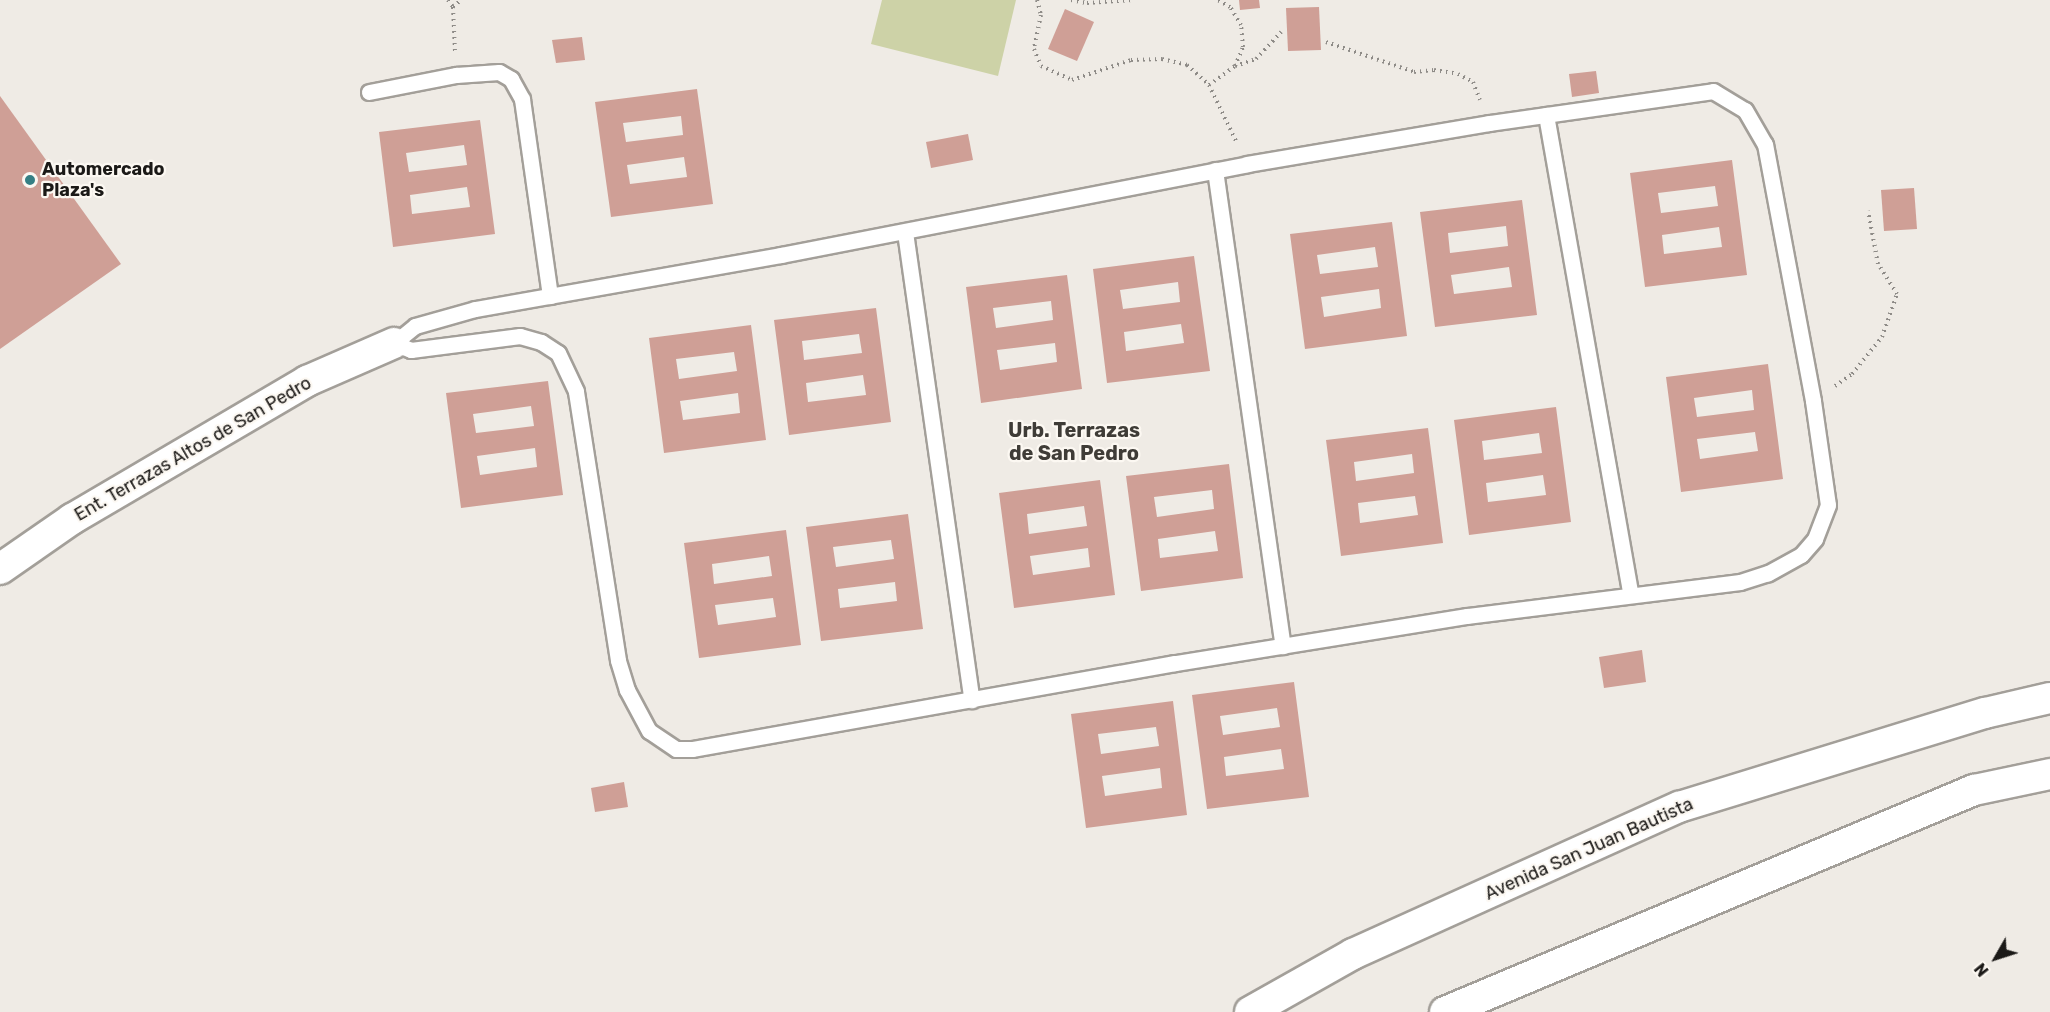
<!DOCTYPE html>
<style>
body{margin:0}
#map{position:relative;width:2050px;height:1012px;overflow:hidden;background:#efebe5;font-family:Rubik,sans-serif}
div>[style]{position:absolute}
.green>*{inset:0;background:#cdd2a7}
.building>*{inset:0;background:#cf9f96}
.path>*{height:4px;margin-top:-2px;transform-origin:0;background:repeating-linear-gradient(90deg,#8e8b87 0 1.5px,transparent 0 6px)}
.roads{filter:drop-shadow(2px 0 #a39f99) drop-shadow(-2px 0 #a39f99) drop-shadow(0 2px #a39f99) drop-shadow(0 -2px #a39f99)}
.lane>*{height:15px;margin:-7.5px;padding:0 7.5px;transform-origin:7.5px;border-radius:7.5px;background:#fff}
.street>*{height:30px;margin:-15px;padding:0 15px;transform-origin:15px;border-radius:15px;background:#fff}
.dots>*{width:16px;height:16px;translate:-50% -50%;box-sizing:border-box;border:3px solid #fcf8f2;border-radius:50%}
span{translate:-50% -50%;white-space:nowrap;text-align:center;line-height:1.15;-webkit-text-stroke:4.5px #fcf8f2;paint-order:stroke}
.poi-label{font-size:18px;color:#1b1917;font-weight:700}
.left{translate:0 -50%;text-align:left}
.street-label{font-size:18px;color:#1b1917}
.neighbourhood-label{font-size:20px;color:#3f3c37;font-weight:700}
.north{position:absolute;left:1966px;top:928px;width:60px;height:60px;-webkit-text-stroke:4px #fcf8f2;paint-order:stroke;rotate:231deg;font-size:16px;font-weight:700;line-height:24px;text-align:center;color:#1b1917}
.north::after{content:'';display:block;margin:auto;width:21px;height:27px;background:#1b1917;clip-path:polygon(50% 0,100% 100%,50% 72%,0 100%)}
</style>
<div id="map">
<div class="green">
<i style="clip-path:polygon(882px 0,1016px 0,998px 76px,871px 44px)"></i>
</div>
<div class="building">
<i style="clip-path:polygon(1239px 0,1259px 0,1260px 8px,1240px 10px)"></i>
<i style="clip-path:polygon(1319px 7px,1321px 50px,1288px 51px,1286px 8px)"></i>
<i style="clip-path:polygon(1065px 9px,1094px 22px,1077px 61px,1048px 49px)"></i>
<i style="clip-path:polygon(582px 37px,585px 60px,556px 63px,552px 40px)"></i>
<i style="clip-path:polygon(1596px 71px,1599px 93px,1572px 97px,1569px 74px)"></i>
<i style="clip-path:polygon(evenodd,697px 89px,713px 204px,611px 217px,595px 102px,697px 89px,681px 116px,683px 135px,626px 142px,623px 123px,681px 116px,697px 89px,684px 157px,687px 177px,630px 184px,627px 165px,684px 157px)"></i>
<i style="clip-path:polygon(0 96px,121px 264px,0 349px)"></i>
<i style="clip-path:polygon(evenodd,480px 120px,495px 234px,393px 247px,379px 132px,480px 120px,464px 145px,467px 165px,409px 172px,406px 153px,464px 145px,480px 120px,467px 187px,470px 207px,412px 214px,410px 195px,467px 187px)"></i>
<i style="clip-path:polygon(968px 134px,973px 160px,931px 168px,926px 142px)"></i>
<i style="clip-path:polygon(evenodd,1732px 160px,1747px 275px,1645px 287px,1630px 173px,1732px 160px,1715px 186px,1718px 206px,1661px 213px,1658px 193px,1715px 186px,1732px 160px,1719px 227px,1722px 247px,1664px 254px,1662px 235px,1719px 227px)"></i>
<i style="clip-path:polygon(1914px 188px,1917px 229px,1884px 231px,1881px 190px)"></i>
<i style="clip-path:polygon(evenodd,1522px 200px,1537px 315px,1435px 327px,1420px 212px,1522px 200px,1506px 226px,1508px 246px,1450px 253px,1448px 233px,1506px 226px,1522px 200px,1509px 267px,1512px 287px,1454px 294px,1451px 275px,1509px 267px)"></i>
<i style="clip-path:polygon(evenodd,1392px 222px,1407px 336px,1305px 349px,1290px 234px,1392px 222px,1375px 247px,1378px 267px,1320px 274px,1317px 255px,1375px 247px,1392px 222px,1379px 289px,1381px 308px,1324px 317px,1321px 297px,1379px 289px)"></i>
<i style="clip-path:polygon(evenodd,1194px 256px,1210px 371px,1107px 383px,1093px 269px,1194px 256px,1178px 282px,1180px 302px,1123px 309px,1120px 290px,1178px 282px,1194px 256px,1181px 324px,1184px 343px,1126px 351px,1124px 332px,1181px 324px)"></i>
<i style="clip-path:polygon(evenodd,1067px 275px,1082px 389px,981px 403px,966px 287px,1067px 275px,1051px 301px,1053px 320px,996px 328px,993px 308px,1051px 301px,1067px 275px,1055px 343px,1057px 362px,1000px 370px,997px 350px,1055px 343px)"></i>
<i style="clip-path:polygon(evenodd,876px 308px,891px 422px,789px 435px,774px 320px,876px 308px,859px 334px,862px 353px,804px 360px,802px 341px,859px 334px,876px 308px,863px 375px,866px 395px,808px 402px,806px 383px,863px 375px)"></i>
<i style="clip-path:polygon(evenodd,751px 325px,766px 440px,664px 453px,649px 338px,751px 325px,734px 352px,737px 371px,679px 379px,676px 359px,734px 352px,751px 325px,738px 393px,740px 413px,683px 420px,680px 401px,738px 393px)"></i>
<i style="clip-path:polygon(evenodd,1768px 364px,1783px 479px,1681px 492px,1666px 377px,1768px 364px,1752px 390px,1754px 410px,1697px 417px,1694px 398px,1752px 390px,1768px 364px,1755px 432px,1758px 451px,1700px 459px,1697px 439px,1755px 432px)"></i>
<i style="clip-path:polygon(evenodd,548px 381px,563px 495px,461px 508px,446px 393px,548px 381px,531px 406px,534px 426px,476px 433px,473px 414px,531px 406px,548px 381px,535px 448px,537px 467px,480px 475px,477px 456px,535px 448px)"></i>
<i style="clip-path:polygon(evenodd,1556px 407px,1571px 522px,1469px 535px,1454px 420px,1556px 407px,1539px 433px,1542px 453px,1484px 460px,1482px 441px,1539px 433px,1556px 407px,1543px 475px,1546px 495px,1488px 502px,1486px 483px,1543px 475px)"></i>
<i style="clip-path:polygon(evenodd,1428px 428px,1443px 543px,1341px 556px,1326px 440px,1428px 428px,1412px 454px,1414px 473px,1356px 481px,1354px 462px,1412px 454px,1428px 428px,1415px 496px,1418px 515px,1360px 523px,1358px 503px,1415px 496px)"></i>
<i style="clip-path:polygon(evenodd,1229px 464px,1243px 578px,1141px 591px,1126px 476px,1229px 464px,1212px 490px,1214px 509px,1157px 517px,1154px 497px,1212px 490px,1229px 464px,1215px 531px,1218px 551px,1160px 558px,1158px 539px,1215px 531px)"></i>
<i style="clip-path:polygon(evenodd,1100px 480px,1115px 595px,1014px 608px,999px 493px,1100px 480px,1084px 506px,1087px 526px,1029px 534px,1027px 514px,1084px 506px,1100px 480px,1088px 548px,1090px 567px,1033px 575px,1030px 556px,1088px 548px)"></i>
<i style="clip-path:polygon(evenodd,908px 514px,923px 629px,821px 641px,806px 527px,908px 514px,891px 540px,894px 559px,836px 567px,833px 547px,891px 540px,908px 514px,895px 582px,897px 601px,840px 608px,838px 589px,895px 582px)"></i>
<i style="clip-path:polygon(evenodd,786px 530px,801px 645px,699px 658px,684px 543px,786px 530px,769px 556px,772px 576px,714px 584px,712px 564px,769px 556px,786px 530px,773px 598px,776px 617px,718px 625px,715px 605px,773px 598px)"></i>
<i style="clip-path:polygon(1642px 650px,1646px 682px,1604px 688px,1599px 657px)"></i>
<i style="clip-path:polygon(evenodd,1294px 682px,1309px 797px,1207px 809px,1192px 695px,1294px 682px,1277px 708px,1280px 727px,1223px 735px,1220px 716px,1277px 708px,1294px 682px,1281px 749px,1284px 769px,1226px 776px,1224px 757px,1281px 749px)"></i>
<i style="clip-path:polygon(evenodd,1173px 701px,1187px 815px,1086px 828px,1071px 714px,1173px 701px,1156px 727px,1159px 746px,1101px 754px,1098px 734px,1156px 727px,1173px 701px,1160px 768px,1162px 788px,1105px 796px,1102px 776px,1160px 768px)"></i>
<i style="clip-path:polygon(624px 782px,628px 807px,595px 812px,591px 788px)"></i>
</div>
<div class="path">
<i style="left:448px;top:0;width:9px;rotate:54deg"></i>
<i style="left:453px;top:7px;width:44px;rotate:87.4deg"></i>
<i style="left:1037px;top:0;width:16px;rotate:75deg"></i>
<i style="left:1041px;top:15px;width:35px;rotate:102deg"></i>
<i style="left:1034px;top:49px;width:18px;rotate:68deg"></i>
<i style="left:1041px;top:66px;width:34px;rotate:24deg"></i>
<i style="left:1072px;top:80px;width:62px;rotate:-18.7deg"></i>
<i style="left:1131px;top:60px;width:31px;rotate:-2deg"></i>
<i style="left:1162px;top:59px;width:26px;rotate:13deg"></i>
<i style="left:1187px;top:65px;width:30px;rotate:42deg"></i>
<i style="left:1209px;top:85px;width:62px;rotate:64.3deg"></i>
<i style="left:1071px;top:0;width:16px;rotate:11deg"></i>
<i style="left:1087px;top:3px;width:45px;rotate:-3.8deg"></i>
<i style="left:453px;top:7px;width:11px;rotate:-41deg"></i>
<i style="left:1326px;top:42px;width:93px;rotate:18.8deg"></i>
<i style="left:1414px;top:72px;width:20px;rotate:-6deg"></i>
<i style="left:1434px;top:70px;width:24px;rotate:9deg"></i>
<i style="left:1458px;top:74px;width:17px;rotate:28deg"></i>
<i style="left:1473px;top:82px;width:19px;rotate:69deg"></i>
<i style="left:1235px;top:66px;width:22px;rotate:-18deg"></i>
<i style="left:1256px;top:59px;width:37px;rotate:-47deg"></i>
<i style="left:1209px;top:85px;width:32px;rotate:-36deg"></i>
<i style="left:1235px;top:66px;width:21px;rotate:-67deg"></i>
<i style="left:1243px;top:47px;width:22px;rotate:-95deg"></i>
<i style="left:1241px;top:25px;width:21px;rotate:-121deg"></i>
<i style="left:1230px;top:7px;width:14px;rotate:-150deg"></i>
<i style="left:1835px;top:386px;width:21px;rotate:-35deg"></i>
<i style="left:1852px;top:374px;width:48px;rotate:-51deg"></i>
<i style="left:1882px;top:337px;width:46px;rotate:-70.8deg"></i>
<i style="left:1897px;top:294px;width:36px;rotate:-122deg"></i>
<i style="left:1878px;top:264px;width:54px;rotate:-100.7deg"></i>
</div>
<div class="roads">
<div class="lane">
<i style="left:1713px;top:91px;width:37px;rotate:31deg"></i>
<i style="left:1745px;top:110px;width:39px;rotate:60deg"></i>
<i style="left:1765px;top:144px;width:261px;rotate:79.4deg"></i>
<i style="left:1813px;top:401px;width:105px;rotate:81.8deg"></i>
<i style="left:1828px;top:505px;width:36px;rotate:111deg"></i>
<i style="left:1815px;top:539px;width:21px;rotate:131deg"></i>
<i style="left:1801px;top:555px;width:38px;rotate:151deg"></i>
<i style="left:1768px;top:573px;width:29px;rotate:162deg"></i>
<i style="left:1740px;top:582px;width:276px;rotate:172.9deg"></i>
<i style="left:1466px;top:616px;width:295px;rotate:170.8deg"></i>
<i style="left:1175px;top:663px;width:491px;rotate:169.9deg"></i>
<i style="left:692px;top:749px;width:16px;rotate:180deg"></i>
<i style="left:676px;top:749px;width:32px;rotate:-146deg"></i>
<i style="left:649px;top:731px;width:47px;rotate:-118.2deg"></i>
<i style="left:627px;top:690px;width:31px;rotate:-107deg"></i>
<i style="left:618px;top:660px;width:272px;rotate:-98.9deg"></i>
<i style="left:576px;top:391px;width:42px;rotate:-115.3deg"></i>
<i style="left:558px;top:353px;width:20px;rotate:-147deg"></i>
<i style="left:541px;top:342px;width:22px;rotate:-164deg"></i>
<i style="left:520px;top:336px;width:110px;rotate:172.7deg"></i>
<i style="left:411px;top:350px;width:18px;rotate:-158deg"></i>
<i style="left:394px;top:343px;width:27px;rotate:-39deg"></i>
<i style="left:415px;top:326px;width:62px;rotate:-15.8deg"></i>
<i style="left:475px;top:309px;width:311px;rotate:-10deg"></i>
<i style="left:781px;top:255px;width:475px;rotate:-11deg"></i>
<i style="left:1247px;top:164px;width:245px;rotate:-9.6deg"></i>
<i style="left:1489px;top:123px;width:226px;rotate:-8.1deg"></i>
<i style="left:369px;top:92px;width:89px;rotate:-11.1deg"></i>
<i style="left:456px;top:75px;width:43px;rotate:-4deg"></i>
<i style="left:499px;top:72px;width:14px;rotate:30deg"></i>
<i style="left:511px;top:79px;width:23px;rotate:61deg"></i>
<i style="left:522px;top:99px;width:199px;rotate:81.9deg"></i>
<i style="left:1546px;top:115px;width:487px;rotate:80deg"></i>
<i style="left:1215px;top:170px;width:481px;rotate:81.9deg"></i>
<i style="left:905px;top:232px;width:473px;rotate:81.9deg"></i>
</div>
<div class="street">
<i style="left:0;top:569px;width:88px;rotate:-34.8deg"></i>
<i style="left:72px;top:519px;width:273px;rotate:-30.4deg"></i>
<i style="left:307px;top:381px;width:95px;rotate:-23.6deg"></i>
<i style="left:1250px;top:1012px;width:118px;rotate:-29.4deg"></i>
<i style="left:1353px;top:954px;width:358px;rotate:-24.3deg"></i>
<i style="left:1679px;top:807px;width:320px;rotate:-17.1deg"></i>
<i style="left:1985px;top:713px;width:67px;rotate:-13deg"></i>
<i style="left:1445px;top:1012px;width:574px;rotate:-22.77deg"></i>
<i style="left:1974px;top:790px;width:78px;rotate:-11.9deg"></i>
</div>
</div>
<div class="dots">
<i style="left:30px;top:180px;background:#367f84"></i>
</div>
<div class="poi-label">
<span class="left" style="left:42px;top:180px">Automercado<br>Plaza's</span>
</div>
<div class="street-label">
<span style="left:193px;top:449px;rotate:-30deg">Ent. Terrazas Altos de San Pedro</span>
<span style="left:1589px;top:849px;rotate:-24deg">Avenida San Juan Bautista</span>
</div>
<div class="neighbourhood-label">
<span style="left:1074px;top:442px">Urb. Terrazas<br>de San Pedro</span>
</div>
<div class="north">N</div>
</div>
